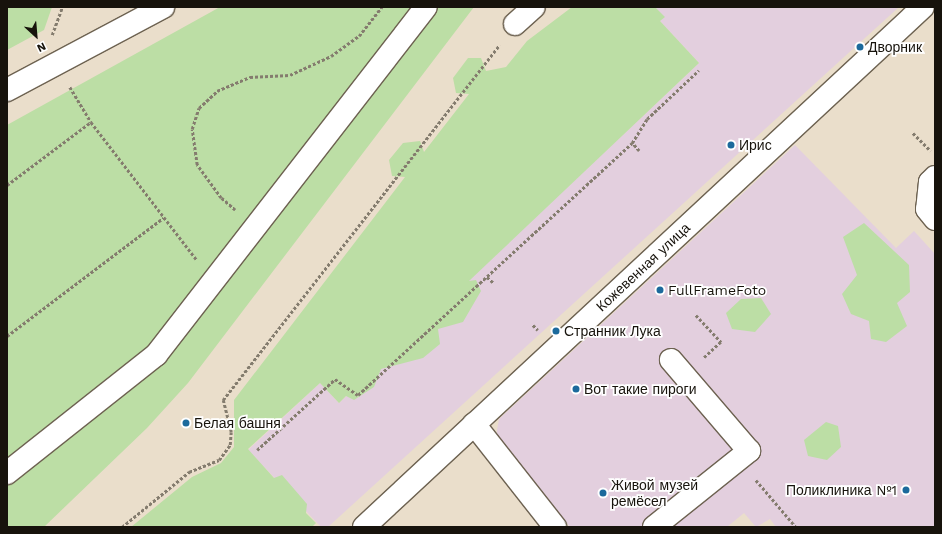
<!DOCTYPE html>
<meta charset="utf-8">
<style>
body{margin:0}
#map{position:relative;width:942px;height:534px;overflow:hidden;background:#eadecb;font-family:"Work Sans",sans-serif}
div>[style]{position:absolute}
.commercial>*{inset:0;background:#e3cfde}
.green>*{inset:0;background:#bcdea5}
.path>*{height:2.5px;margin-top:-1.25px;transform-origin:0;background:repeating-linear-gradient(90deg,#847c6e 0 3px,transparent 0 5px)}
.roads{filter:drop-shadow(1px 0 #6d6251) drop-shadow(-1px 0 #6d6251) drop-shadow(0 1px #6d6251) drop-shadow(0 -1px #6d6251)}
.minor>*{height:22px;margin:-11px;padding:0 11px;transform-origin:11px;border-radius:11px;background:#fff}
.dots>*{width:11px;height:11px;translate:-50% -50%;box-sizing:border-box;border:2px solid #fff;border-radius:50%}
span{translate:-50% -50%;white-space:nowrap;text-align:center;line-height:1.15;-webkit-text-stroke:3.5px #fff;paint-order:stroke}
.poi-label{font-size:14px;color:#17130c}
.left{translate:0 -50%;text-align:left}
.right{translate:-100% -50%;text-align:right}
.street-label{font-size:14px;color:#17130c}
.frame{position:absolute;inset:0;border:8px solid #17130c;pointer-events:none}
.north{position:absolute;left:16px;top:16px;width:40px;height:40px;-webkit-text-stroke:3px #fff;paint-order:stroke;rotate:154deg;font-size:11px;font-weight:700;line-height:16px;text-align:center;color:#17130c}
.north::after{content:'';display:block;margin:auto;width:14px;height:18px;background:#17130c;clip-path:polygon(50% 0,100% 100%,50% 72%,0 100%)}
</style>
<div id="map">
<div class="commercial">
<i style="clip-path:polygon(655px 7px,899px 7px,328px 527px,321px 527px,248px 450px,320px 383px,339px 403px,699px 63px,660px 21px,664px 17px)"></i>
<i style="clip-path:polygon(795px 145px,896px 248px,914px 231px,935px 254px,935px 527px,776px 527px,770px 519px,756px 527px,744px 513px,727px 527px,570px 527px,496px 436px,499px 419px)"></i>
</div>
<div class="green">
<i style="clip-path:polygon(7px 7px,52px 7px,44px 30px,7px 50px)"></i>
<i style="clip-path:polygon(220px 7px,418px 7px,153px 349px,7px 462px,7px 125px)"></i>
<i style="clip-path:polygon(437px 7px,474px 7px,188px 383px,147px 428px,44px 527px,7px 527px,7px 465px,214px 298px)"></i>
<i style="clip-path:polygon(572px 7px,655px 7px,665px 17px,660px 21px,699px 63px,469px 281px,476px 280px,481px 291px,463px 322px,438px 329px,440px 344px,423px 358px,381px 369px,374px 387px,354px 400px,346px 396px,339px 403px,320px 383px,248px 449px,274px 478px,282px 475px,307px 504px,306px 513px,316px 523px,312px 527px,131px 527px,192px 477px,221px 463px,234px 447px,234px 400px,405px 177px,392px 176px,389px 160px,403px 143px,420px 141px,424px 152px,469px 94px,456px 93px,453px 78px,468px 58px,481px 58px,486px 71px,506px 67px,527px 41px)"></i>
<i style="clip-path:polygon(864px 223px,909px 265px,910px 292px,897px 303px,907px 326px,886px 342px,871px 339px,869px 321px,851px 314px,842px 294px,857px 275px,843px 237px)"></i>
<i style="clip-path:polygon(761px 298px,771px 314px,755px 332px,732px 329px,726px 313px,741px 299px)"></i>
<i style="clip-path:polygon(826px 422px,838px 426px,841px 447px,827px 460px,808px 456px,804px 440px)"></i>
</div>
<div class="path">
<i style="left:52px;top:35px;width:30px;rotate:-70deg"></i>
<i style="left:70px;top:87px;width:41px;rotate:59deg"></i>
<i style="left:913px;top:133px;width:25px;rotate:45deg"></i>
<i style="left:639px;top:151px;width:11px;rotate:-131deg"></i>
<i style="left:632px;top:143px;width:28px;rotate:-58deg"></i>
<i style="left:647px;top:119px;width:71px;rotate:-43.3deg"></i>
<i style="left:7px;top:185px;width:105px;rotate:-36.9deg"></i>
<i style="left:91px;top:122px;width:173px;rotate:52.5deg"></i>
<i style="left:235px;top:210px;width:18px;rotate:-139deg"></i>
<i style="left:221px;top:198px;width:41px;rotate:-126deg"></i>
<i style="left:197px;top:165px;width:36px;rotate:-98deg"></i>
<i style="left:192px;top:129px;width:22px;rotate:-72deg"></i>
<i style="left:199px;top:108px;width:25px;rotate:-43deg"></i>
<i style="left:217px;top:91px;width:36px;rotate:-23deg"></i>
<i style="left:250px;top:77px;width:40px;rotate:-2.9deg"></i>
<i style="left:290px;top:75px;width:45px;rotate:-24.9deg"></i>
<i style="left:331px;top:56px;width:34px;rotate:-36deg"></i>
<i style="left:359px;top:36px;width:37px;rotate:-52deg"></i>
<i style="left:487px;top:277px;width:9px;rotate:41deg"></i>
<i style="left:696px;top:315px;width:37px;rotate:47deg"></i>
<i style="left:721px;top:342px;width:23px;rotate:137deg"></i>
<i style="left:533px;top:325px;width:7px;rotate:45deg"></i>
<i style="left:7px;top:336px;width:196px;rotate:-37.1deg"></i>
<i style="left:257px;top:450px;width:105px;rotate:-42.3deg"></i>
<i style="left:335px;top:379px;width:28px;rotate:35deg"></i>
<i style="left:358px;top:395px;width:372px;rotate:-42.6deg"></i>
<i style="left:756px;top:480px;width:62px;rotate:49.6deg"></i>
<i style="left:122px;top:527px;width:87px;rotate:-39.4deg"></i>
<i style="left:189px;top:472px;width:32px;rotate:-22deg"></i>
<i style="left:219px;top:460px;width:19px;rotate:-54deg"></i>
<i style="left:230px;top:445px;width:13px;rotate:-86deg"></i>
<i style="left:231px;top:432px;width:33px;rotate:-104deg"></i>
<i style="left:223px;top:400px;width:450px;rotate:-52.1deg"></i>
</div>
<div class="roads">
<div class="minor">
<i style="left:515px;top:24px;width:25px;rotate:-42deg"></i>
<i style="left:7px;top:90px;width:177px;rotate:-28deg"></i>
<i style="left:935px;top:177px;width:7px;rotate:135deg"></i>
<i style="left:930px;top:182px;width:27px;rotate:96deg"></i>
<i style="left:927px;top:209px;width:13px;rotate:51deg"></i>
<i style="left:474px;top:424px;width:131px;rotate:51.8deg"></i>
<i style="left:7px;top:473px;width:190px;rotate:-38.4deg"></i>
<i style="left:156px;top:355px;width:440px;rotate:-52.2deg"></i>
<i style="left:364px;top:527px;width:763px;rotate:-42.93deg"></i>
<i style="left:654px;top:527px;width:122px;rotate:-38.7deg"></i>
<i style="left:749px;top:451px;width:120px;rotate:-130.6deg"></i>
</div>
</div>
<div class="dots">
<i style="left:860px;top:47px;background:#1c6a9c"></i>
<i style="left:731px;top:145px;background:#1c6a9c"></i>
<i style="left:660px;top:290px;background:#1c6a9c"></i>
<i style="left:556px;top:331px;background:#1c6a9c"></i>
<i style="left:576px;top:389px;background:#1c6a9c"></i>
<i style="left:186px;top:423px;background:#1c6a9c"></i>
<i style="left:906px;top:490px;background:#1c6a9c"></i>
<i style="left:603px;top:493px;background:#1c6a9c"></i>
</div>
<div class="poi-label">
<span class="left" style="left:868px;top:47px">Дворник</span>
<span class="left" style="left:739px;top:145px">Ирис</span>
<span class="left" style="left:668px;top:290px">FullFrameFoto</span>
<span class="left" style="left:564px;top:331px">Странник Лука</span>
<span class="left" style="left:584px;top:389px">Вот такие пироги</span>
<span class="left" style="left:194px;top:423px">Белая башня</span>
<span class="left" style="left:611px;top:493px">Живой музей<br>ремёсел</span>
<span class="right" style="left:897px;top:490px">Поликлиника №1</span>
</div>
<div class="street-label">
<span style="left:643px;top:267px;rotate:-43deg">Кожевенная улица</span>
</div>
<div class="frame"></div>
<div class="north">N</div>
</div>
